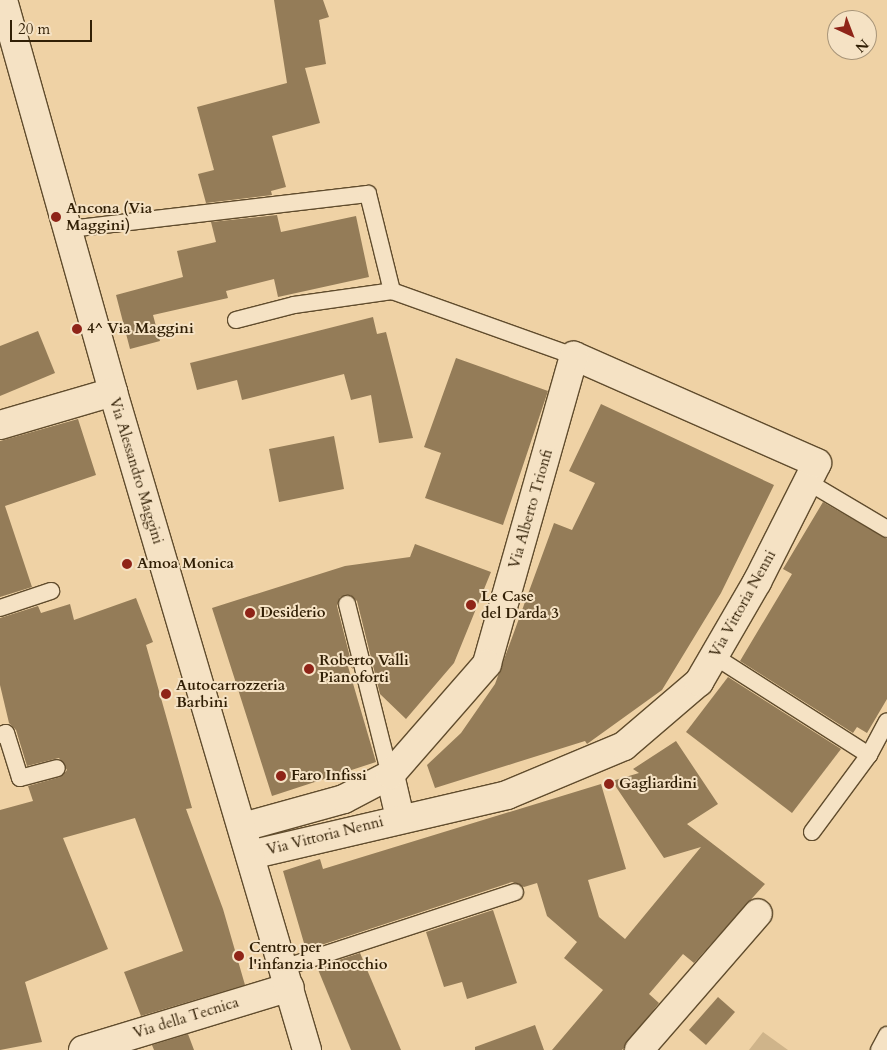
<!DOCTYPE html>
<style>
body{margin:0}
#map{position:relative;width:887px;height:1050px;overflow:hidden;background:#efd2a5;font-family:Cardo,serif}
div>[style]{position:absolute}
.green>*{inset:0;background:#cfb48a}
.building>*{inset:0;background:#947c58}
.roads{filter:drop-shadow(1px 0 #604c2d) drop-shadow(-1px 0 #604c2d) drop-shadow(0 1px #604c2d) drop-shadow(0 -1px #604c2d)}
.lane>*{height:16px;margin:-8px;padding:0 8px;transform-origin:8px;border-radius:8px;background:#f5e2c4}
.street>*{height:28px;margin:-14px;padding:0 14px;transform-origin:14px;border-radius:14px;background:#f5e2c4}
.secondary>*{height:28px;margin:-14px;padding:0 14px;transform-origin:14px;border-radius:14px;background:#f5e2c4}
.dots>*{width:14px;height:14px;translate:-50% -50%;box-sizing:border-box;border:2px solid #f5e2c4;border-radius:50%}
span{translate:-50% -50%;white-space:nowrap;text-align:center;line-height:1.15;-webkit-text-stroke:4px #f5e2c4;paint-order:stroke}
.poi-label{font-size:15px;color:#311f05;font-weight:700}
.left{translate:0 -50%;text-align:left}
.street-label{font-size:15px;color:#311f05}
.north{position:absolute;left:827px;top:10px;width:50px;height:50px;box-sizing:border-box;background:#f5e2c4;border:1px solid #a79478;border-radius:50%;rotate:137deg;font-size:14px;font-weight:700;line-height:20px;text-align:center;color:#311f05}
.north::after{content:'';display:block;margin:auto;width:18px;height:22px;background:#8f2418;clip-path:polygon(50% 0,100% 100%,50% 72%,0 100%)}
.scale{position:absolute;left:10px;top:20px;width:82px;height:22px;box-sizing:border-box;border:2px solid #311f05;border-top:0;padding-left:6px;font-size:15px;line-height:18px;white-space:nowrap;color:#311f05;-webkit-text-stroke:4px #f5e2c4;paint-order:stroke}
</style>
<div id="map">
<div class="green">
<i style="clip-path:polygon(763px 1032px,788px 1050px,749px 1050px)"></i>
</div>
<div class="building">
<i style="clip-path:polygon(274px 0,323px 0,329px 17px,319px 20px,326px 64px,305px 68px,320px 123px,272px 136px,286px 187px,271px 191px,272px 195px,206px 203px,198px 174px,214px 170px,197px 107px,287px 83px)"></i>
<i style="clip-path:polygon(277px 215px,281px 232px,356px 216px,369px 277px,278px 297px,274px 279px,226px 291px,228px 298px,153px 315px,160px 341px,130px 349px,116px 295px,183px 277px,177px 251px,216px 242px,211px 222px)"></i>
<i style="clip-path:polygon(373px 317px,377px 334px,386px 332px,413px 438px,379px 443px,371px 395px,351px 400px,344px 374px,242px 400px,237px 380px,197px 390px,190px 363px)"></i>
<i style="clip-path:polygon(38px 331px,55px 373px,0 396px,0 346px)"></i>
<i style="clip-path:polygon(456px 358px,548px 391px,503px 525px,425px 498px,441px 453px,424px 447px)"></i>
<i style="clip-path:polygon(601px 404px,774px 485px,721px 593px,662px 690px,587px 744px,585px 741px,435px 788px,427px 765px,461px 733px,495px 684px,554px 523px,572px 530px,595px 483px,569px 471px)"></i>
<i style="clip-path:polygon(78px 419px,96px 475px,5px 506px,32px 587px,0 597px,0 441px)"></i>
<i style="clip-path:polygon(334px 436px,344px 489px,279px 502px,269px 449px)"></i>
<i style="clip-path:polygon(823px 502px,887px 539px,887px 699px,867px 733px,857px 727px,853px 733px,740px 661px,792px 574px,783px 569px)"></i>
<i style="clip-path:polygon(415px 544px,491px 572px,454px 663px,406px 719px,380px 694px,357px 601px,350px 595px,340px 597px,337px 606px,353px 669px,347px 663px,376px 762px,272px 796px,212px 608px,345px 566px,410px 557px)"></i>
<i style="clip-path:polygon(136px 598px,153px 642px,146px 645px,192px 808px,186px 809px,223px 909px,245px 985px,141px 1016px,124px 972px,183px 951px,135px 818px,63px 838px,108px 949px,25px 982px,42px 1042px,0 1050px,0 810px,33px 801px,28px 786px,60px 777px,67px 770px,59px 758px,27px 766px,16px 730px,9px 723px,0 685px,0 618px,38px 606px,41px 613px,70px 604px,74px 620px)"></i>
<i style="clip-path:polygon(728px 677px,841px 749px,792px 813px,686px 732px)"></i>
<i style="clip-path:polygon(676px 741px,718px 804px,687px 824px,765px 884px,694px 963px,683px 954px,649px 994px,659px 1003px,622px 1050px,552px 1050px,603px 990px,564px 958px,577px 942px,547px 916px,537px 883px,524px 887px,512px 882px,306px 950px,283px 871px,320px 859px,323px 869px,601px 784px,626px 869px,588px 880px,599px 917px,625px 939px,701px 847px,664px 858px,612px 781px,639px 773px,633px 769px)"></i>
<i style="clip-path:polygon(493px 910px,517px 983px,467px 999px,462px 982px,444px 987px,426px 932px)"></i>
<i style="clip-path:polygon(360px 953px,401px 1050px,351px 1050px,317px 967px)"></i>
<i style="clip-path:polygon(718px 997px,735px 1012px,706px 1045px,689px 1030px)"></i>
<i style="clip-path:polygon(535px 1025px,544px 1050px,475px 1050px,475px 1047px)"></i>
<i style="clip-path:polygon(188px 1034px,194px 1050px,154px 1050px,152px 1045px)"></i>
</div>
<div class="roads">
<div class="lane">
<i style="left:69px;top:229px;width:301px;rotate:-6.7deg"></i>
<i style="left:368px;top:194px;width:100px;rotate:76.1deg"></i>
<i style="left:236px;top:320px;width:60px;rotate:-14.5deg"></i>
<i style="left:294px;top:305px;width:99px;rotate:-8.1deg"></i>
<i style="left:392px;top:291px;width:193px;rotate:19.7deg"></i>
<i style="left:808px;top:482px;width:92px;rotate:30.7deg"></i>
<i style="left:347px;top:604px;width:176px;rotate:75.9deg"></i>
<i style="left:0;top:608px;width:54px;rotate:-18.4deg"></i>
<i style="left:714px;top:656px;width:184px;rotate:32.6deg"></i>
<i style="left:869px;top:755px;width:38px;rotate:-62deg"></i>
<i style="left:0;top:735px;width:6px;rotate:-18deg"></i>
<i style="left:6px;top:733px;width:47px;rotate:72.7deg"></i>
<i style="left:20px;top:778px;width:38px;rotate:-15deg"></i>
<i style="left:812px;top:832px;width:96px;rotate:-53.5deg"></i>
<i style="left:283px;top:968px;width:244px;rotate:-18.1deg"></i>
<i style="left:879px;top:1050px;width:17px;rotate:-62deg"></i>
</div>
<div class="street">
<i style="left:0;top:425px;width:118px;rotate:-16.3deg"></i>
<i style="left:243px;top:827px;width:105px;rotate:-15.5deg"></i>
<i style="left:344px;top:799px;width:52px;rotate:-27.6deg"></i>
<i style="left:390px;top:775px;width:44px;rotate:76.9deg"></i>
<i style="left:250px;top:855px;width:264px;rotate:-13.1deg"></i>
<i style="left:507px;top:795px;width:127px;rotate:-22.7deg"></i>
<i style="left:624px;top:746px;width:99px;rotate:-40.5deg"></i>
<i style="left:699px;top:682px;width:116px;rotate:-59.9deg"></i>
<i style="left:757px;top:582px;width:133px;rotate:-63.2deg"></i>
<i style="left:817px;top:463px;width:266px;rotate:-156.2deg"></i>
<i style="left:574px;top:356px;width:320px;rotate:105.8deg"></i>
<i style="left:487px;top:664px;width:147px;rotate:131.1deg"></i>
<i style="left:83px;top:1050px;width:216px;rotate:-16.9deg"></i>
<i style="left:639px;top:1050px;width:181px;rotate:-49deg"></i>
</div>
<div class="secondary">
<i style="left:3px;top:0;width:407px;rotate:74.3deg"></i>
<i style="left:113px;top:392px;width:686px;rotate:73.57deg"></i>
</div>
</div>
<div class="dots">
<i style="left:56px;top:217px;background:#8f2418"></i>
<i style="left:77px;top:329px;background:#8f2418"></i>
<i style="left:127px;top:564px;background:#8f2418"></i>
<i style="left:471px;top:605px;background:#8f2418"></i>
<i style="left:250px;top:613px;background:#8f2418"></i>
<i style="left:309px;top:669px;background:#8f2418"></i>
<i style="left:166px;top:694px;background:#8f2418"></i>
<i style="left:281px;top:776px;background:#8f2418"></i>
<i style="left:609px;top:784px;background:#8f2418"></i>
<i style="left:239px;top:956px;background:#8f2418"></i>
</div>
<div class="poi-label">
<span class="left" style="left:66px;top:217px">Ancona (Via<br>Maggini)</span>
<span class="left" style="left:87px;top:329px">4^ Via Maggini</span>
<span class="left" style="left:137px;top:564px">Amoa Monica</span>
<span class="left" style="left:481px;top:605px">Le Case<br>del Darda 3</span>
<span class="left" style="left:260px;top:613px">Desiderio</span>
<span class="left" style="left:319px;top:669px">Roberto Valli<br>Pianoforti</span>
<span class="left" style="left:176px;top:694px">Autocarrozzeria<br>Barbini</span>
<span class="left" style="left:291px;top:776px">Faro Infissi</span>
<span class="left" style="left:619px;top:784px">Gagliardini</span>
<span class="left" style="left:249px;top:956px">Centro per<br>l'infanzia Pinocchio</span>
</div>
<div class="street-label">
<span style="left:136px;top:471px;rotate:73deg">Via Alessandro Maggini</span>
<span style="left:531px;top:509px;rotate:-74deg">Via Alberto Trionfi</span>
<span style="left:743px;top:604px;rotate:-61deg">Via Vittoria Nenni</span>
<span style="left:325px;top:836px;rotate:-14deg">Via Vittoria Nenni</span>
<span style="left:186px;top:1018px;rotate:-17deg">Via della Tecnica</span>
</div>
<div class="north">N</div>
<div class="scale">20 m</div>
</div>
